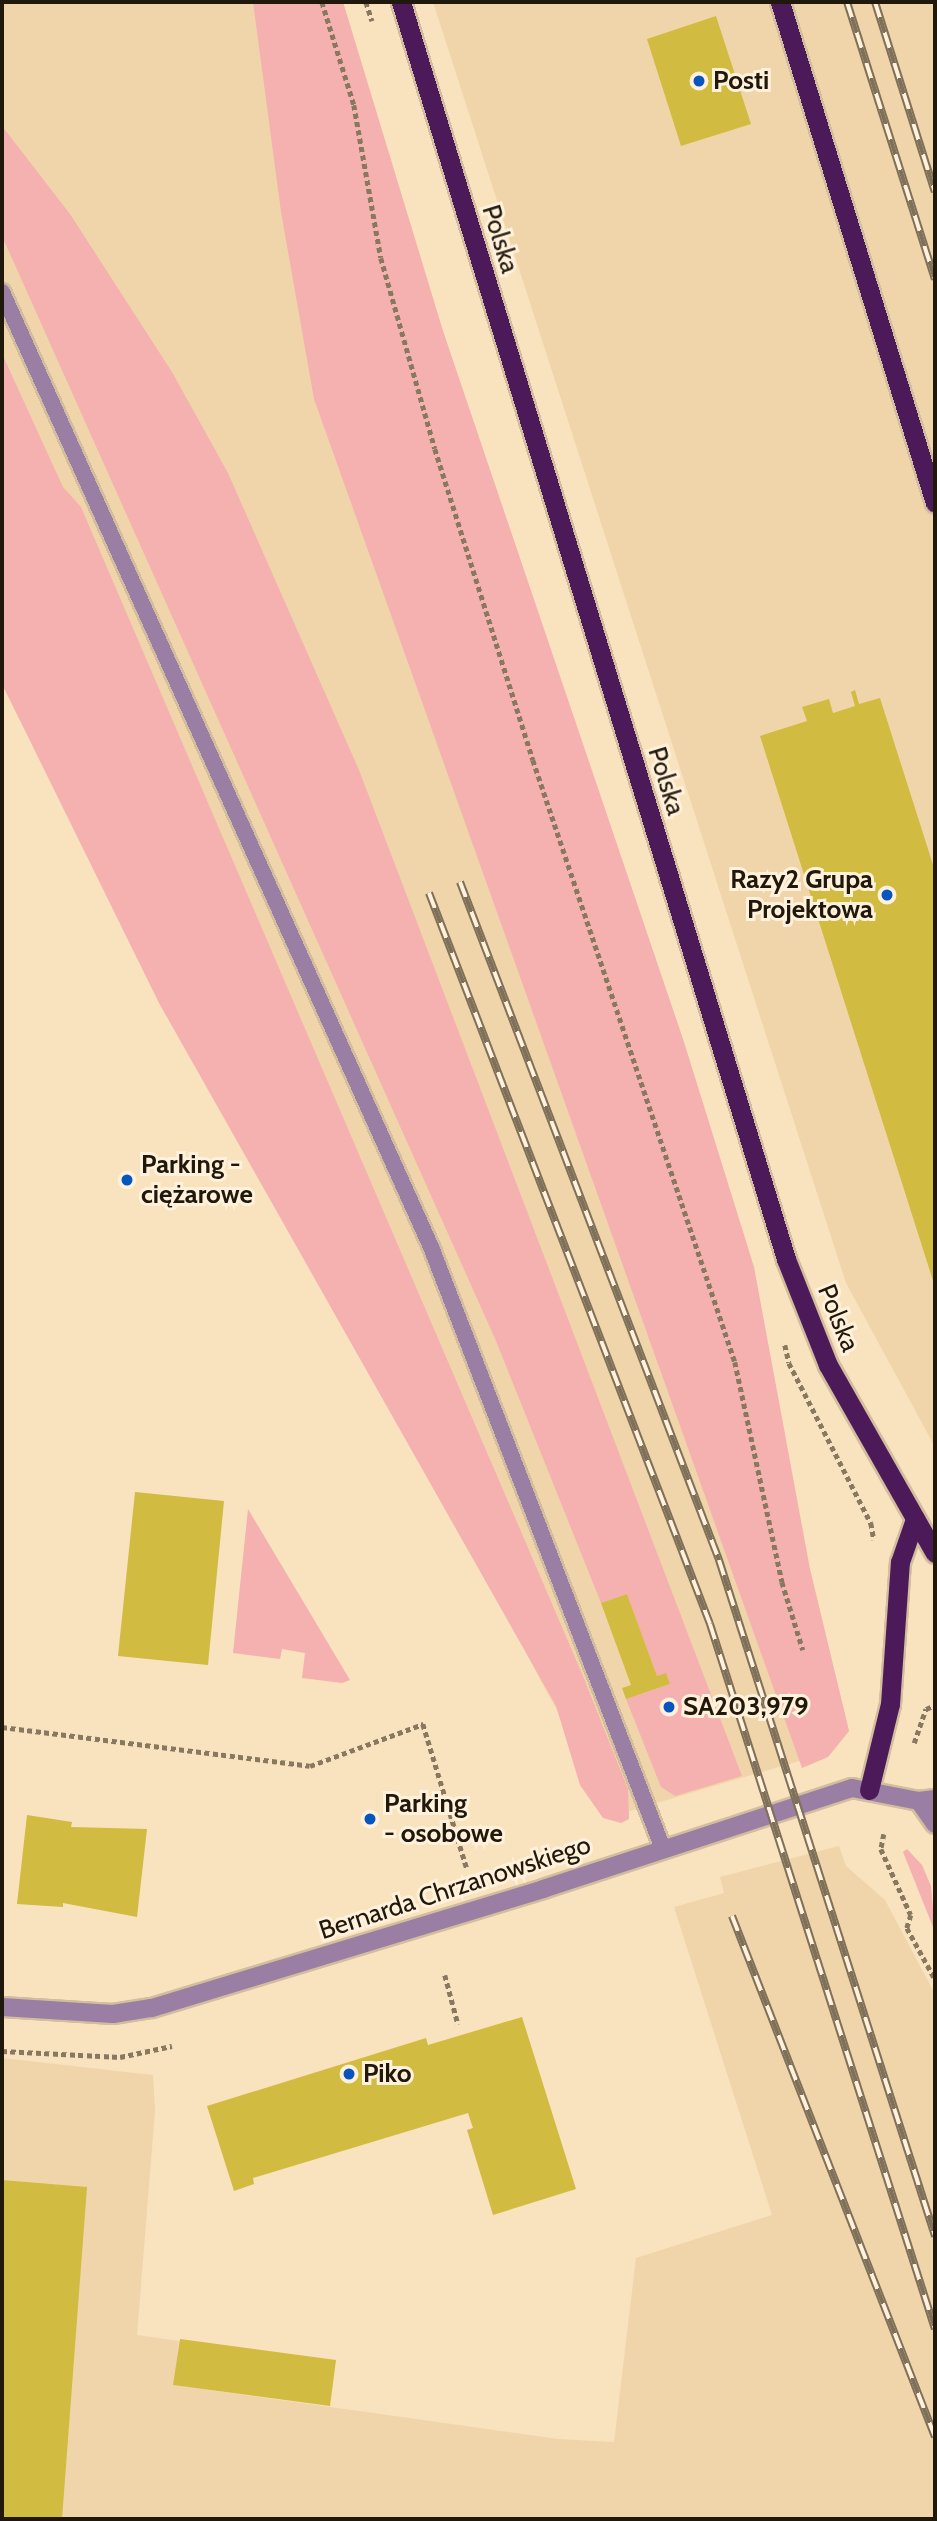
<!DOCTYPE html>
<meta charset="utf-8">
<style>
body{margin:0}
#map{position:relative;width:937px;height:2521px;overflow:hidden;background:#f9e2be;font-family:Cabin,sans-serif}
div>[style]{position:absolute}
.built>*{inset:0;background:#f0d5ab}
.green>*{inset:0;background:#f5b0b0}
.building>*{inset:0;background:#d1bb40}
.path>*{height:4.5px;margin-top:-2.25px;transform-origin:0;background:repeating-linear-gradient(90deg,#887860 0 5px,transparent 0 8.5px)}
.roads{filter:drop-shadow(2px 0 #d2be9e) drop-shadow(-2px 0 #d2be9e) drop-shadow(0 2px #d2be9e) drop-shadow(0 -2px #d2be9e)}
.service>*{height:16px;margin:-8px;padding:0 8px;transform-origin:8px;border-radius:8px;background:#9b7ea3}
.tertiary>*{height:18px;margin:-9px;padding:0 9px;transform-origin:9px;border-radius:9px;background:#9b7ea3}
.trunk>*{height:19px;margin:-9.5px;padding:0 9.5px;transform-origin:9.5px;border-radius:9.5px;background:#4d1a59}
.rail>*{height:8px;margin-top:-4px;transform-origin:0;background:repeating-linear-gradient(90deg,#fff1db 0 16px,#7f7059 0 32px);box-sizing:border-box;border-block:2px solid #7f7059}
.dots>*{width:19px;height:19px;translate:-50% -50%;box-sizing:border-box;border:4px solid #fff1db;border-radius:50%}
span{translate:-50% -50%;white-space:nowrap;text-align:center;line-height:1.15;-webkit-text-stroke:6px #fff1db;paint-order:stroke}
.poi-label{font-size:26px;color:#20180b;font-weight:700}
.left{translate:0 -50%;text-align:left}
.right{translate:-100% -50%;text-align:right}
.street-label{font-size:26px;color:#20180b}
.frame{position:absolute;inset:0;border:4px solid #20180b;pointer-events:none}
</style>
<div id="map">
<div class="built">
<i style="clip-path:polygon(2px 2px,343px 2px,769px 1403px,849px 1731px,833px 1751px,616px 1815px,544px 1687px,2px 643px)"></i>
<i style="clip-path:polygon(433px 2px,935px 2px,935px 1447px,846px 1283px)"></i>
<i style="clip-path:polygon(839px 1846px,846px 1866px,885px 1900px,935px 1994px,935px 2519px,2px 2519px,2px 2058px,153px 2075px,155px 2111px,137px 2335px,179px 2341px,174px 2385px,558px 2439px,614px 2442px,636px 2258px,772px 2215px,674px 1907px,724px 1893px,720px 1877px)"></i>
</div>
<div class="green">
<i style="clip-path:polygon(253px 2px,343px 2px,442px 328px,684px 1042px,754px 1267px,810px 1569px,849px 1731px,828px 1757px,802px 1768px,314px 399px,281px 212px)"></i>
<i style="clip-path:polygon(2px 126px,70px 214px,172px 372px,228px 473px,359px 770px,742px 1776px,675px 1796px,661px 1787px,626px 1699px,670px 1684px,666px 1674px,657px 1676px,627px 1594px,601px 1603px,496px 1341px,2px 236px)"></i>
<i style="clip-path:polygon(2px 339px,4px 358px,63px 487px,81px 507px,583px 1676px,628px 1789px,629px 1819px,621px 1823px,603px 1818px,580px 1785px,556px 1706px,159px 1003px,2px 684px)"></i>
<i style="clip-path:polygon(248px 1509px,350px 1680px,342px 1683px,302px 1678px,305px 1653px,282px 1649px,280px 1659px,233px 1653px)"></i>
<i style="clip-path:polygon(907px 1849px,922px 1865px,931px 1886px,935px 1932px,903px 1852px)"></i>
</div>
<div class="building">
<i style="clip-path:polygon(716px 16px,751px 124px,681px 146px,647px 39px)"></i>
<i style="clip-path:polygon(855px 690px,859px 704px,880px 698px,935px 871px,935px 1287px,760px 736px,807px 721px,802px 707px,829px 699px,833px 713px,855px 706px,851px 692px)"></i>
<i style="clip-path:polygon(135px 1492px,224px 1501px,208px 1665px,118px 1656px)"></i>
<i style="clip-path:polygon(627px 1594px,657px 1676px,666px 1673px,670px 1684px,626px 1699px,622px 1688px,631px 1685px,601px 1603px)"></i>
<i style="clip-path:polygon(670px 1698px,676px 1712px,667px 1715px,662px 1701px)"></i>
<i style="clip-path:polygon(27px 1815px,72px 1822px,71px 1827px,147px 1829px,137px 1917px,63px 1903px,63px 1907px,17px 1904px)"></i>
<i style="clip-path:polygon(522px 2017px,576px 2189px,493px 2215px,467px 2130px,473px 2128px,468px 2113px,253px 2178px,254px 2184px,234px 2191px,207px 2106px,426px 2038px,428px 2045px)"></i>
<i style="clip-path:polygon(2px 2180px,87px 2187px,62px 2519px,2px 2519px)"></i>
<i style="clip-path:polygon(180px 2339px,336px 2360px,330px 2406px,173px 2385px)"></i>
</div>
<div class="path">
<i style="left:322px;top:2px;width:108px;rotate:72.7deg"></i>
<i style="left:354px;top:105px;width:155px;rotate:80deg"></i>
<i style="left:381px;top:258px;width:198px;rotate:74.2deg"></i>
<i style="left:435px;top:449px;width:326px;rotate:72.5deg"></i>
<i style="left:533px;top:760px;width:635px;rotate:71.45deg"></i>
<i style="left:735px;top:1362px;width:225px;rotate:77.9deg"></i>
<i style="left:782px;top:1582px;width:71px;rotate:72.8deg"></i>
<i style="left:366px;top:2px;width:20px;rotate:72deg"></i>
<i style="left:785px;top:1345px;width:18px;rotate:77deg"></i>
<i style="left:789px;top:1363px;width:180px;rotate:62.9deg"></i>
<i style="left:871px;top:1523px;width:17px;rotate:80deg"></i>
<i style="left:2px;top:1727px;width:310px;rotate:7.2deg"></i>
<i style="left:310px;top:1766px;width:121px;rotate:-20.4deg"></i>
<i style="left:423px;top:1724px;width:152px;rotate:73.1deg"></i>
<i style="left:914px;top:1743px;width:36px;rotate:-71deg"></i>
<i style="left:926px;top:1709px;width:10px;rotate:-24deg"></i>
<i style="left:884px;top:1834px;width:15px;rotate:101deg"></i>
<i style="left:881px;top:1849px;width:72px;rotate:65.6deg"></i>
<i style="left:911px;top:1915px;width:14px;rotate:107deg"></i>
<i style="left:907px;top:1928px;width:58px;rotate:61.2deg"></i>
<i style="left:445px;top:1975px;width:51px;rotate:75.1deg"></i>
<i style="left:2px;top:2051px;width:118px;rotate:2.9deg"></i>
<i style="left:120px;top:2057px;width:53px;rotate:-11.9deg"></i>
</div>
<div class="roads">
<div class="service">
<i style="left:2px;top:292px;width:1047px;rotate:65.81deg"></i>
<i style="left:431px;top:1247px;width:645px;rotate:68.92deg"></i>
</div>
<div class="tertiary">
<i style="left:919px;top:1801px;width:28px;rotate:55deg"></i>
<i style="left:2px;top:2007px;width:111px;rotate:3.6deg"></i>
<i style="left:113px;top:2014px;width:39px;rotate:-9deg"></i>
<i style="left:152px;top:2008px;width:409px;rotate:-16.9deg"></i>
<i style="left:543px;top:1889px;width:325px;rotate:-18.1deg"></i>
<i style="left:852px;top:1788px;width:68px;rotate:11deg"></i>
<i style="left:919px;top:1801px;width:16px;rotate:-7deg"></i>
</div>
<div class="trunk">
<i style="left:401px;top:2px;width:1315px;rotate:72.97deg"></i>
<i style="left:786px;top:1259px;width:114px;rotate:68.4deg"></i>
<i style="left:828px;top:1365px;width:216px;rotate:60.4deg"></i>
<i style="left:780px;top:2px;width:524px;rotate:72.81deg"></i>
<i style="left:869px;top:1790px;width:89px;rotate:-76.3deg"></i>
<i style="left:890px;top:1704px;width:142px;rotate:-86deg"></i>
<i style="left:900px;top:1562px;width:46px;rotate:-70.8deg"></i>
</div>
</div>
<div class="rail">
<i style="left:847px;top:2px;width:291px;rotate:72.4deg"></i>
<i style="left:875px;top:2px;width:199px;rotate:72.5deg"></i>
<i style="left:460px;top:882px;width:726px;rotate:69.09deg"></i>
<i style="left:719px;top:1560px;width:710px;rotate:72.28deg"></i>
<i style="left:429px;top:893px;width:783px;rotate:68.97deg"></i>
<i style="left:710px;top:1624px;width:740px;rotate:72.3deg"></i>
<i style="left:732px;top:1916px;width:559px;rotate:68.71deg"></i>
</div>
<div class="dots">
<i style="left:699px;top:81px;background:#0756c0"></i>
<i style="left:887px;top:895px;background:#0756c0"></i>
<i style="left:127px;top:1180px;background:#0756c0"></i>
<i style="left:669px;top:1707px;background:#0756c0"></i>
<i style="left:370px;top:1819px;background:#0756c0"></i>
<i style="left:349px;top:2074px;background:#0756c0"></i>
</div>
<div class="poi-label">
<span class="left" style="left:713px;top:81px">Posti</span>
<span class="right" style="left:873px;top:895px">Razy2 Grupa<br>Projektowa</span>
<span class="left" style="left:141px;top:1180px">Parking -<br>ciężarowe</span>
<span class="left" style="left:683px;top:1707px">SA203,979</span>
<span class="left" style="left:384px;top:1819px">Parking<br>- osobowe</span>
<span class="left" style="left:363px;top:2074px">Piko</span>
</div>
<div class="street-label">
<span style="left:500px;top:239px;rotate:73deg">Polska</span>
<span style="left:666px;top:781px;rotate:73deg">Polska</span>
<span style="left:838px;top:1318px;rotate:68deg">Polska</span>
<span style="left:455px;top:1888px;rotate:-18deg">Bernarda Chrzanowskiego</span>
</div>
<div class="frame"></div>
</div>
